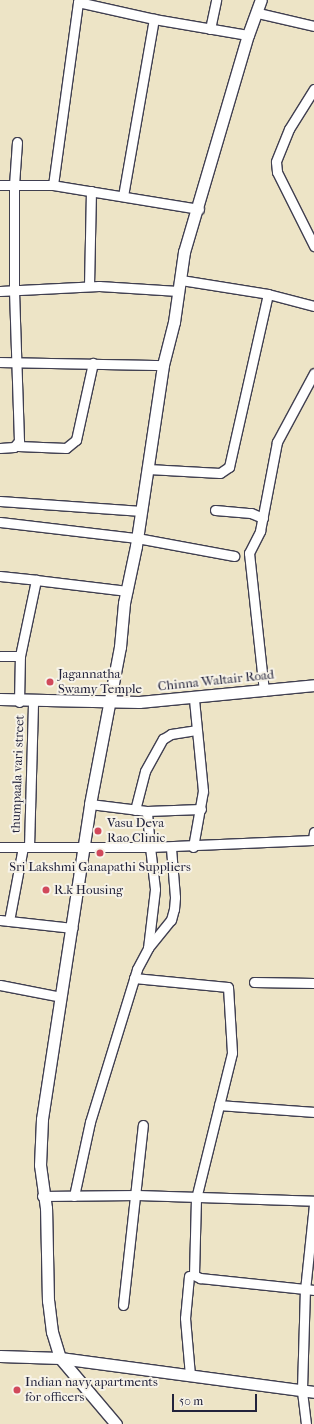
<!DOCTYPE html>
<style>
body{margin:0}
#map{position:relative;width:314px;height:1424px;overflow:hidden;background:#ede4c6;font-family:"IM FELL French Canon",serif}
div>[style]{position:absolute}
.roads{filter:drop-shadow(1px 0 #403f50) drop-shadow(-1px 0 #403f50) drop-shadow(0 1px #403f50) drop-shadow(0 -1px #403f50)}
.minor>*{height:9px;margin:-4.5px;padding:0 4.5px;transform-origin:4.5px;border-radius:4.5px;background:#fff}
.tertiary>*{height:11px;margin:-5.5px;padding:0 5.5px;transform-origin:5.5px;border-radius:5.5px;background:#fff}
.dots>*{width:11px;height:11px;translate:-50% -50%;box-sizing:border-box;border:2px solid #f7f3e8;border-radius:50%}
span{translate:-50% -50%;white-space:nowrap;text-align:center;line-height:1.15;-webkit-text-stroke:4px #f7f3e8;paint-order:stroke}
.poi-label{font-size:13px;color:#22223b}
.left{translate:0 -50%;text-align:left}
.street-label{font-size:13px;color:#22223b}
.scale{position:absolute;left:172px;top:1394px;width:85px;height:18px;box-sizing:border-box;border:2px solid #22223b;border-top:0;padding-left:5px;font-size:12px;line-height:14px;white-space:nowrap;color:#22223b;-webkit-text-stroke:3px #f7f3e8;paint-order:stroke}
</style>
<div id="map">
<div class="roads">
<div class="minor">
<i style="left:258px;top:13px;width:57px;rotate:13.1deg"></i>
<i style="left:210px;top:29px;width:30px;rotate:-78deg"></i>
<i style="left:314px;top:89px;width:47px;rotate:122deg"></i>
<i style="left:289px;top:129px;width:35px;rotate:112deg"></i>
<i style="left:276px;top:162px;width:10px;rotate:84deg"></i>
<i style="left:277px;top:172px;width:83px;rotate:63.4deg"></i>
<i style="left:0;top:185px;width:53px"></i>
<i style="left:123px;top:196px;width:180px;rotate:-80.1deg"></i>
<i style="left:199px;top:209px;width:148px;rotate:-170.7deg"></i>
<i style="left:53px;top:185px;width:185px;rotate:-82.2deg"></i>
<i style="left:78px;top:2px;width:78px;rotate:12.6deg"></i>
<i style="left:154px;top:19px;width:95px;rotate:9.7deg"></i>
<i style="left:181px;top:280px;width:88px;rotate:9.1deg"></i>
<i style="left:268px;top:294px;width:48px;rotate:14.6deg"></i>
<i style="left:89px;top:286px;width:95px;rotate:-88.8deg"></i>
<i style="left:0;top:291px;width:99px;rotate:-2.9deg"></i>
<i style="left:99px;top:286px;width:79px;rotate:3.6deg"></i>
<i style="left:0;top:362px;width:163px;rotate:1.1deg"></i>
<i style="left:18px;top:446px;width:48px;rotate:2.4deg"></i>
<i style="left:66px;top:448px;width:13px;rotate:-39deg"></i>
<i style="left:76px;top:440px;width:79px;rotate:-77.6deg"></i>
<i style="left:0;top:448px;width:14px;rotate:-4deg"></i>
<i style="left:14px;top:447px;width:8px;rotate:-50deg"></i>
<i style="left:19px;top:441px;width:151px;rotate:-91.9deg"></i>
<i style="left:14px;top:290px;width:105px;rotate:-90deg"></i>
<i style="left:14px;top:185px;width:43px;rotate:-86deg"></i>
<i style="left:148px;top:469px;width:72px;rotate:3.2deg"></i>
<i style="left:220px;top:473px;width:11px;rotate:-34deg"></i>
<i style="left:229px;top:467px;width:177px;rotate:-77.3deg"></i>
<i style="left:0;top:501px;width:142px;rotate:4deg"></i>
<i style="left:215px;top:510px;width:36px;rotate:5deg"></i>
<i style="left:251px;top:513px;width:13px;rotate:23deg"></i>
<i style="left:0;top:522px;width:138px;rotate:6.7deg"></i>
<i style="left:137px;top:538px;width:99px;rotate:10.5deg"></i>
<i style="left:0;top:576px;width:36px;rotate:6deg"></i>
<i style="left:0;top:656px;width:20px"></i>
<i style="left:264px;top:691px;width:139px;rotate:-96.2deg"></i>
<i style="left:249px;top:553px;width:25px;rotate:-63deg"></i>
<i style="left:260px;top:531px;width:91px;rotate:-79.2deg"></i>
<i style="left:277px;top:442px;width:78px;rotate:-61.8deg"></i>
<i style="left:19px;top:702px;width:46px;rotate:-88.8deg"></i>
<i style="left:20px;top:656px;width:78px;rotate:-78.1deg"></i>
<i style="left:36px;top:580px;width:92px;rotate:6.9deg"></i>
<i style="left:90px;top:804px;width:57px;rotate:7deg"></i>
<i style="left:147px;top:811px;width:54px;rotate:-2.1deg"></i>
<i style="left:135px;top:810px;width:40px;rotate:-75.6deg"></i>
<i style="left:145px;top:771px;width:37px;rotate:-61deg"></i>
<i style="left:163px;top:739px;width:9px;rotate:-32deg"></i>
<i style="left:171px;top:734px;width:25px;rotate:-9deg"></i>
<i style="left:0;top:847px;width:150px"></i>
<i style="left:150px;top:847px;width:36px;rotate:-95deg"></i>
<i style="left:29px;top:847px;width:146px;rotate:-88.4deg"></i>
<i style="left:193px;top:847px;width:57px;rotate:-79.9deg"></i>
<i style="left:203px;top:791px;width:92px;rotate:-95.6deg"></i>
<i style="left:0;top:920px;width:73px;rotate:6.3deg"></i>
<i style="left:9px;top:921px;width:75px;rotate:-79.3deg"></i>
<i style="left:148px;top:948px;width:36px;rotate:-51deg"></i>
<i style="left:171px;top:920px;width:11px;rotate:-75deg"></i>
<i style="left:174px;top:909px;width:12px;rotate:-85deg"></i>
<i style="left:175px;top:897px;width:49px;rotate:-94.7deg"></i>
<i style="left:134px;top:978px;width:94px;rotate:5.5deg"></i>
<i style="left:228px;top:987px;width:66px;rotate:86.5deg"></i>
<i style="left:232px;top:1053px;width:149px;rotate:103.9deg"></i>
<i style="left:196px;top:1198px;width:77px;rotate:91.5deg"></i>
<i style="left:194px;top:1275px;width:7px;rotate:27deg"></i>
<i style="left:200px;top:1278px;width:115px;rotate:6deg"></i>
<i style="left:254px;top:982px;width:60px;rotate:1deg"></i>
<i style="left:0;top:985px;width:62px;rotate:11.1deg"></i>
<i style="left:219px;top:1105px;width:95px;rotate:4.2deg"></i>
<i style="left:42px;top:1196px;width:95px;rotate:-0.6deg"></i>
<i style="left:137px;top:1195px;width:177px;rotate:1.9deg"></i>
<i style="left:74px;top:1196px;width:76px;rotate:-77.8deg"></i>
<i style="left:90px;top:1122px;width:160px;rotate:-72.9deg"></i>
<i style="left:137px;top:969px;width:24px;rotate:-62deg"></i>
<i style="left:148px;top:948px;width:59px;rotate:-83.2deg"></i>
<i style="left:155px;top:889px;width:42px;rotate:-96.8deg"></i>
<i style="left:150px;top:847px;width:163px;rotate:-2.5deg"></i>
<i style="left:313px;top:840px;width:8px;rotate:-83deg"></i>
<i style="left:189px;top:1276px;width:42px;rotate:95.4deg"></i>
<i style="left:185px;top:1318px;width:57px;rotate:85deg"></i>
<i style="left:123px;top:1305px;width:181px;rotate:-83.7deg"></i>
<i style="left:306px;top:1424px;width:35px;rotate:-97deg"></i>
<i style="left:302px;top:1389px;width:99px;rotate:-88.3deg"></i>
<i style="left:305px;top:1290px;width:85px;rotate:-84deg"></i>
</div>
<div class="tertiary">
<i style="left:0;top:699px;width:139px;rotate:1.2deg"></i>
<i style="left:139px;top:702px;width:176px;rotate:-5.5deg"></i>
<i style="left:0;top:1356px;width:60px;rotate:1.9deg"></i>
<i style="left:60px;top:1358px;width:256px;rotate:7.6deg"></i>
<i style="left:116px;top:1424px;width:87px;rotate:-130.3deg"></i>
<i style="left:60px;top:1358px;width:27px;rotate:-107deg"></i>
<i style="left:52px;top:1332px;width:31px;rotate:-97deg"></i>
<i style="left:48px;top:1301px;width:93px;rotate:-91.2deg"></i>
<i style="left:46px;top:1208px;width:43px;rotate:-97.9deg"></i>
<i style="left:40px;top:1165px;width:46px;rotate:-87.5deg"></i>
<i style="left:42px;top:1119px;width:319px;rotate:-81.3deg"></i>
<i style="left:90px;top:804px;width:160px;rotate:-79.2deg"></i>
<i style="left:120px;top:647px;width:44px;rotate:-84.8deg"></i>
<i style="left:124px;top:603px;width:58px;rotate:-78.1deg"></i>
<i style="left:136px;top:546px;width:183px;rotate:-81.5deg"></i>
<i style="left:163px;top:365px;width:44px;rotate:-75.7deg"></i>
<i style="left:174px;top:322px;width:71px;rotate:-81.9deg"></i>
<i style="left:184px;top:252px;width:226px;rotate:-73.6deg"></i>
<i style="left:248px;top:35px;width:37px;rotate:-70deg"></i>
</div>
</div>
<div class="dots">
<i style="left:50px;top:682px;background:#d1495b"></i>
<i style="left:98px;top:831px;background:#d1495b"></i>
<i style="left:100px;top:853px;background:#d1495b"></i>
<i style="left:46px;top:890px;background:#d1495b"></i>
<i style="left:17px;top:1390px;background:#d1495b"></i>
</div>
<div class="poi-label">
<span class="left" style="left:58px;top:682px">Jagannatha<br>Swamy Temple</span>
<span class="left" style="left:107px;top:831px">Vasu Deva<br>Rao Clinic</span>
<span style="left:100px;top:867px">Sri Lakshmi Ganapathi Suppliers</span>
<span class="left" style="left:54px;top:890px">R.k Housing</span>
<span class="left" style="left:25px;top:1390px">Indian navy apartments<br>for officers</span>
</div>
<div class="street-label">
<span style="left:216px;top:681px;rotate:-6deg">Chinna Waltair Road</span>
<span style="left:18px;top:774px;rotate:-88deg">thumpaala vari street</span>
</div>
<div class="scale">50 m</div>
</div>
